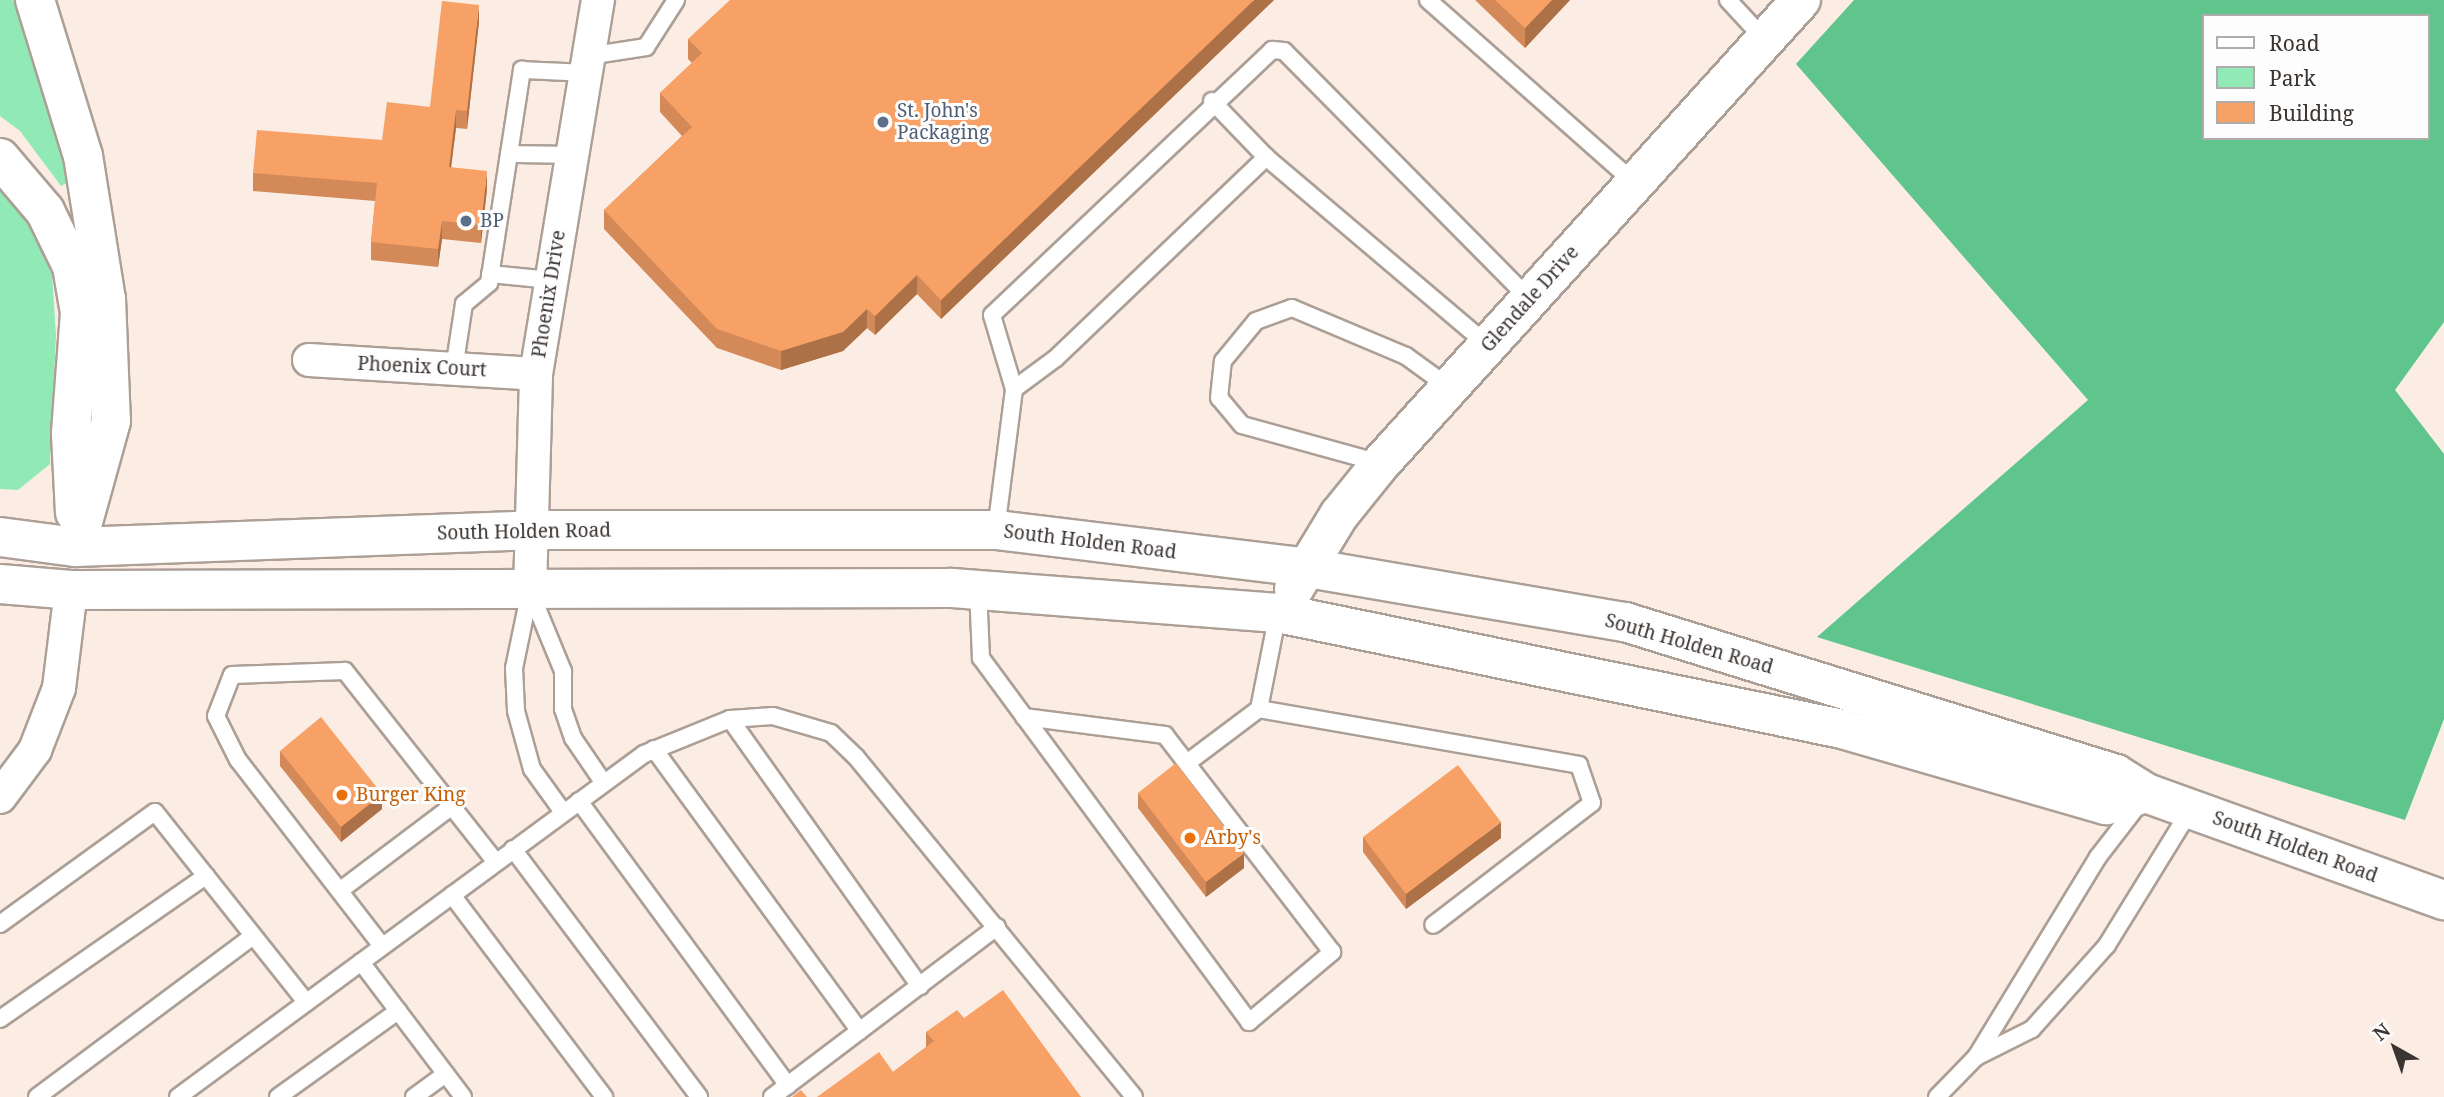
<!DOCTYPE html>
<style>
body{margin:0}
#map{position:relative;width:2444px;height:1097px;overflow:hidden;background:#fbede4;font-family:"Noto Serif",serif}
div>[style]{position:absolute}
.green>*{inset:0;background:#91eab5}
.forest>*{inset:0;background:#5fc58d}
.roads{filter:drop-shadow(2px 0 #ac9f96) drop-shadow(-2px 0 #ac9f96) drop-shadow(0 2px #ac9f96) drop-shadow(0 -2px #ac9f96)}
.lane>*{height:16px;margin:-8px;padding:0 8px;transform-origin:8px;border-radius:8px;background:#fff}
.street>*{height:32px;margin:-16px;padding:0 16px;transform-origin:16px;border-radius:16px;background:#fff}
.secondary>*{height:38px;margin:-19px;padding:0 19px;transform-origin:19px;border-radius:19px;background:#fff}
.highway>*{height:38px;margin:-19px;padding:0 19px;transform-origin:19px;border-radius:19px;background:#fff}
.wall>*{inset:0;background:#d48a58}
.shaded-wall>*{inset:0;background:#ad7147}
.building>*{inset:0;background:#f7a166}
.dots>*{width:19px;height:19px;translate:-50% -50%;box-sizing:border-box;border:4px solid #fdfdfd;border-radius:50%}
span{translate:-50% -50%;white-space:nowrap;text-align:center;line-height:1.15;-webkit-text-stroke:6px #fdfdfd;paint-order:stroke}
.service-label{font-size:19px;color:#4e5e75}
.left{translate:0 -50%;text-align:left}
.street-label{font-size:19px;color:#3b3532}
.food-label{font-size:19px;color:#c56008}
.legend{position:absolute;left:2202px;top:14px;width:228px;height:126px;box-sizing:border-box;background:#fdfdfd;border:2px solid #afadac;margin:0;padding:9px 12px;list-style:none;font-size:21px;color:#3b3532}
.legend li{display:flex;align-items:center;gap:14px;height:35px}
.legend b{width:35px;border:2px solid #afadac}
.north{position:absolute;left:2360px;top:1013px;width:70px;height:70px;-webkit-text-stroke:5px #fdfdfd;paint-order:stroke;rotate:320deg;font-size:19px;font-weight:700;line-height:28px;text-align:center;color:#3b3532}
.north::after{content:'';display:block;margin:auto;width:24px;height:32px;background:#3b3532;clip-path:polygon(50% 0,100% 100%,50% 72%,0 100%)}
</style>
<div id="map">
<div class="green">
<i style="clip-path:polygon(0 0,22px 0,71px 181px,61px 186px,20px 131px,0 116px)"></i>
<i style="clip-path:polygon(0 184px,24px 212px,52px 275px,56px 335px,50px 464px,18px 490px,0 489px)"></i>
</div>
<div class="forest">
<i style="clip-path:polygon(evenodd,1854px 0,2444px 0,2444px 322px,2395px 390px,2444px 454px,2444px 719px,2405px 820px,1817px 637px,2088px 400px,1796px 64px,1854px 0,2204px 16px,2428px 16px,2428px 138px,2204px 138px,2204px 16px)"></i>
</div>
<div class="roads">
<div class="lane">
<i style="left:1428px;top:0;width:276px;rotate:41.5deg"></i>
<i style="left:1728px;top:0;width:54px;rotate:47.2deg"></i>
<i style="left:588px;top:56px;width:59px;rotate:-8.8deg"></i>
<i style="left:646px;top:47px;width:56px;rotate:-57.4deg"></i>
<i style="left:1212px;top:101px;width:78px;rotate:46deg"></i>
<i style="left:1266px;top:157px;width:291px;rotate:40.3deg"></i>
<i style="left:509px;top:154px;width:62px;rotate:0.9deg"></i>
<i style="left:490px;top:274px;width:61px;rotate:5.6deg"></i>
<i style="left:454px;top:369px;width:66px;rotate:-81.3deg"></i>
<i style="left:464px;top:304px;width:33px;rotate:-40deg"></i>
<i style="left:489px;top:283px;width:216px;rotate:-81.2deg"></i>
<i style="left:522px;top:70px;width:63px;rotate:2.7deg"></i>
<i style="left:1014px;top:389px;width:52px;rotate:-36.4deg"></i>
<i style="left:1056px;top:358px;width:291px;rotate:-43.7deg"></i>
<i style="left:1380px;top:463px;width:143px;rotate:-164.6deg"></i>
<i style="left:1242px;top:425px;width:35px;rotate:-130deg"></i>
<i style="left:1219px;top:398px;width:37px;rotate:-84deg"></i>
<i style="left:1223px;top:361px;width:52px;rotate:-50.5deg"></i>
<i style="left:1256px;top:321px;width:38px;rotate:-20deg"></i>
<i style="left:1292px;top:308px;width:124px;rotate:22.8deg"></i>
<i style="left:1406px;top:356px;width:54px;rotate:36deg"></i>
<i style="left:996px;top:530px;width:142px;rotate:-82.7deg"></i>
<i style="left:1014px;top:389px;width:77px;rotate:-106.6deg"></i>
<i style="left:992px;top:315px;width:386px;rotate:-43.4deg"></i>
<i style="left:1272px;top:50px;width:12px;rotate:5deg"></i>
<i style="left:1284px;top:51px;width:349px;rotate:45.3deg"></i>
<i style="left:978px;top:589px;width:69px;rotate:87.5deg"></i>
<i style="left:981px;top:658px;width:452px;rotate:53.6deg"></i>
<i style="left:1249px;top:1022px;width:109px;rotate:-40.1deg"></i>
<i style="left:1332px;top:952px;width:274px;rotate:-127.6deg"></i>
<i style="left:1165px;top:735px;width:142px;rotate:-172.7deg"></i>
<i style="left:530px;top:591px;width:79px;rotate:101.7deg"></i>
<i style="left:514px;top:668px;width:43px;rotate:87.3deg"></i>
<i style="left:516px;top:711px;width:60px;rotate:74.6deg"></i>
<i style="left:532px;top:769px;width:53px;rotate:54.2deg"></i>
<i style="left:530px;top:591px;width:87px;rotate:67.6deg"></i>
<i style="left:563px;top:671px;width:38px;rotate:90deg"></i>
<i style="left:563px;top:709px;width:31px;rotate:71deg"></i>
<i style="left:573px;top:738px;width:53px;rotate:55.7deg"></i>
<i style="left:1278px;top:613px;width:98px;rotate:101.2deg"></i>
<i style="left:1259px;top:709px;width:325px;rotate:9.9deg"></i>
<i style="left:1579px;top:765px;width:40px;rotate:71.1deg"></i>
<i style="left:1592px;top:803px;width:200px;rotate:142.5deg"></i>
<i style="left:730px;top:719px;width:328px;rotate:54.6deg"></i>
<i style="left:654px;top:749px;width:349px;rotate:53.9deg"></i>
<i style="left:1187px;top:763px;width:90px;rotate:-36.9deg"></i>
<i style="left:579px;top:801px;width:353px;rotate:53.7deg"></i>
<i style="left:513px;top:849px;width:310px;rotate:53.1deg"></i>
<i style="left:342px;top:889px;width:138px;rotate:-37deg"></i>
<i style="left:452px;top:895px;width:253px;rotate:53deg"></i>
<i style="left:0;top:924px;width:191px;rotate:-35.9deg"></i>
<i style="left:155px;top:812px;width:243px;rotate:51.5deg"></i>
<i style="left:382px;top:946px;width:235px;rotate:-127.7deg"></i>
<i style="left:238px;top:760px;width:49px;rotate:-116.6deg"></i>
<i style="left:216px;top:716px;width:44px;rotate:-68.7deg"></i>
<i style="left:232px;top:675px;width:113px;rotate:-2deg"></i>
<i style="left:345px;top:671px;width:243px;rotate:51.7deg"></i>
<i style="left:361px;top:962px;width:169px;rotate:52.9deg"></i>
<i style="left:0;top:1019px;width:251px;rotate:-34.8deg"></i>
<i style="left:1976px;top:1057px;width:63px;rotate:-26.6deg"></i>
<i style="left:2032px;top:1029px;width:113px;rotate:-48.2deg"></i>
<i style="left:2107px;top:945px;width:160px;rotate:-58.3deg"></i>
<i style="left:37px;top:1097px;width:269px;rotate:-36.7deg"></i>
<i style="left:178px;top:1097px;width:579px;rotate:-36.35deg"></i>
<i style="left:644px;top:754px;width:93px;rotate:-22.1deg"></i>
<i style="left:730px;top:719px;width:43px;rotate:-4deg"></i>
<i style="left:773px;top:716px;width:60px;rotate:16.3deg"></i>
<i style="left:831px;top:733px;width:35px;rotate:44deg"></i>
<i style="left:856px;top:757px;width:439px;rotate:50.7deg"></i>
<i style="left:278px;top:1097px;width:148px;rotate:-35.6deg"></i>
<i style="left:414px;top:1097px;width:39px;rotate:-36deg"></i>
<i style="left:772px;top:1097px;width:282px;rotate:-37.1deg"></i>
<i style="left:1937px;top:1097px;width:56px;rotate:-45.7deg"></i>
<i style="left:1976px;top:1057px;width:234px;rotate:-58.6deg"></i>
<i style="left:2098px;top:857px;width:67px;rotate:-52.3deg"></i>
</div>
<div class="street">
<i style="left:309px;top:360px;width:227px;rotate:3.5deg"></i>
<i style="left:530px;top:591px;width:217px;rotate:-88.4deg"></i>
<i style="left:536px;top:374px;width:379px;rotate:-80.6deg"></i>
<i style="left:0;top:797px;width:59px;rotate:-53.3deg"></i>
<i style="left:35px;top:750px;width:66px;rotate:-68.8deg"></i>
<i style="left:59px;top:688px;width:99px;rotate:-83deg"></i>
</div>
<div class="secondary">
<i style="left:0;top:537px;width:77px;rotate:7.5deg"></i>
<i style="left:76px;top:547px;width:454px;rotate:-2.1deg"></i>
<i style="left:530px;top:530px;width:466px"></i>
<i style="left:996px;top:530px;width:314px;rotate:6.9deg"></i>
<i style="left:1308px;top:568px;width:322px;rotate:9.7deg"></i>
<i style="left:1625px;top:622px;width:514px;rotate:17.2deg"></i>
<i style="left:2116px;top:774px;width:36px;rotate:32deg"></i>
<i style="left:2146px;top:793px;width:317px;rotate:19.8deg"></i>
<i style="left:0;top:584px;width:71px;rotate:4.8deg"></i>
<i style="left:71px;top:590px;width:881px;rotate:-0.13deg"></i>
<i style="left:952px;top:588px;width:327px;rotate:4.4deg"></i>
<i style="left:1278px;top:613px;width:576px;rotate:11.62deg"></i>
<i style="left:1842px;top:729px;width:275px;rotate:16.1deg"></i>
<i style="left:2106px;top:805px;width:42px;rotate:-16.7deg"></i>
<i style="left:1294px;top:589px;width:87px;rotate:-58.7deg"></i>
<i style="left:1339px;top:515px;width:67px;rotate:-51.1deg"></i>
<i style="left:1381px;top:463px;width:625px;rotate:-47.79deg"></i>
</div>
<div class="highway">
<i style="left:35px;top:0;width:163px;rotate:72.9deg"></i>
<i style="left:83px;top:156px;width:145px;rotate:80.9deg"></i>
<i style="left:106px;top:299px;width:122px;rotate:87.7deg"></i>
<i style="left:111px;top:421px;width:131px;rotate:105.5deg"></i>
<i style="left:0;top:158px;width:70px;rotate:49.7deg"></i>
<i style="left:45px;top:211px;width:61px;rotate:63.9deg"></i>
<i style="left:72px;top:266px;width:48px;rotate:80.3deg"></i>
<i style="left:80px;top:313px;width:121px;rotate:94.3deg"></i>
<i style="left:71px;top:434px;width:79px;rotate:87.1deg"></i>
</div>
</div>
<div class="wall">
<i style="clip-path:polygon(1274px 0,941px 319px,917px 294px,875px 335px,867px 328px,843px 351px,781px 370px,717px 348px,604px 229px,604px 210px,682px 136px,660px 112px,660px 93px,692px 63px,688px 59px,688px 39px)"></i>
<i style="clip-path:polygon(1475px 0,1570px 0,1525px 48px)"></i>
<i style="clip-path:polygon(479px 22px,467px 129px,456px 128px,451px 167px,487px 189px,481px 243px,442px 239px,438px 267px,371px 260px,371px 242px,375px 201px,253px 191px,253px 173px,382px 140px,430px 107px)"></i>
<i style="clip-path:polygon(280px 751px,382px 809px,341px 842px,280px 766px)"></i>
<i style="clip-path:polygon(1138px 793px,1244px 868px,1206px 897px,1138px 808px)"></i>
<i style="clip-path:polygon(1363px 837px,1501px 838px,1406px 909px,1363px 852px)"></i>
<i style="clip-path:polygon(964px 1018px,1081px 1097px,817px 1097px,893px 1072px,926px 1047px,926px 1032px)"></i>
</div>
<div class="shaded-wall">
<i style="clip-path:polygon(1254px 0,1274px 0,941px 319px,941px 300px)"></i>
<i style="clip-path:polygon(1552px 0,1570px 0,1525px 48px,1525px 28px)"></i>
<i style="clip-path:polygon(479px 5px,479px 22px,467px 129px,467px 111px)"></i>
<i style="clip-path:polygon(456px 110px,456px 128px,449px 184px,449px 167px)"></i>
<i style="clip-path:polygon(487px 171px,487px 189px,481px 243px,481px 225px)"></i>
<i style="clip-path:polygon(442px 221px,442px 239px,438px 267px,438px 249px)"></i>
<i style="clip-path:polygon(917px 275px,917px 294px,875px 335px,875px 316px)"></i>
<i style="clip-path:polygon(867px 309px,867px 328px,843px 351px,781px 370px,781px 351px)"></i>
<i style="clip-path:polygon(382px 794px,382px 809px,341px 842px,341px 827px)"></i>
<i style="clip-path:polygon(1501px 822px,1501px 838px,1406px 909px,1406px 894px)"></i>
<i style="clip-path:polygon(1244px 853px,1244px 868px,1206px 897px,1206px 882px)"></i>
</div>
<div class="building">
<i style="clip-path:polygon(730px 0,1254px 0,941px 300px,917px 275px,875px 316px,867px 309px,843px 332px,781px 351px,717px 329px,604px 210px,692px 127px,660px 93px,702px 53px,688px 39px)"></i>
<i style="clip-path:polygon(1495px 0,1552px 0,1525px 28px)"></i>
<i style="clip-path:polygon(442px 1px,479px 5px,467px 111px,456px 110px,449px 167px,487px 171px,481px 225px,442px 221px,438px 249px,371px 242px,377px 183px,253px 173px,257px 130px,382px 140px,387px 102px,430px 107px)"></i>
<i style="clip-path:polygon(321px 717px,382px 794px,341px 827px,280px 751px)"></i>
<i style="clip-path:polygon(1176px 763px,1244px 853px,1206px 882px,1138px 793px)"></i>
<i style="clip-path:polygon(1458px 765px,1501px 822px,1406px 894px,1363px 837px)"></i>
<i style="clip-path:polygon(1003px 990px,1081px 1097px,817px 1097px,879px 1052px,893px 1072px,934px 1041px,926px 1032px,957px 1010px,964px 1018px)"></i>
<i style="clip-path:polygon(801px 1090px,807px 1097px,792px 1097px)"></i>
</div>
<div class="dots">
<i style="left:883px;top:122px;background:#5c6f8a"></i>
<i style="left:466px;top:221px;background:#5c6f8a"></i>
<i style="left:342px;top:795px;background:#e8710a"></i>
<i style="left:1190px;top:838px;background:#e8710a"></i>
</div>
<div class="service-label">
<span class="left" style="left:897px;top:122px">St. John's<br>Packaging</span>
<span class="left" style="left:480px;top:221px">BP</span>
</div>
<div class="street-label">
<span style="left:549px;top:294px;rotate:-81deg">Phoenix Drive</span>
<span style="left:1530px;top:299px;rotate:-48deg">Glendale Drive</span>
<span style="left:422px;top:367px;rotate:3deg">Phoenix Court</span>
<span style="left:524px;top:532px;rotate:-1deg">South Holden Road</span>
<span style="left:1090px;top:542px;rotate:7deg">South Holden Road</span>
<span style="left:1689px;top:644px;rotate:16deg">South Holden Road</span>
<span style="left:2295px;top:847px;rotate:20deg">South Holden Road</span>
</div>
<div class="food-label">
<span class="left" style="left:356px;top:795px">Burger King</span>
<span class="left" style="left:1204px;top:838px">Arby's</span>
</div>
<ul class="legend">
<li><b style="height:9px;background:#fff"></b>Road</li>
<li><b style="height:19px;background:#91eab5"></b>Park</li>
<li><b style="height:19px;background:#f7a166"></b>Building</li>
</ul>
<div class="north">N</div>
</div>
